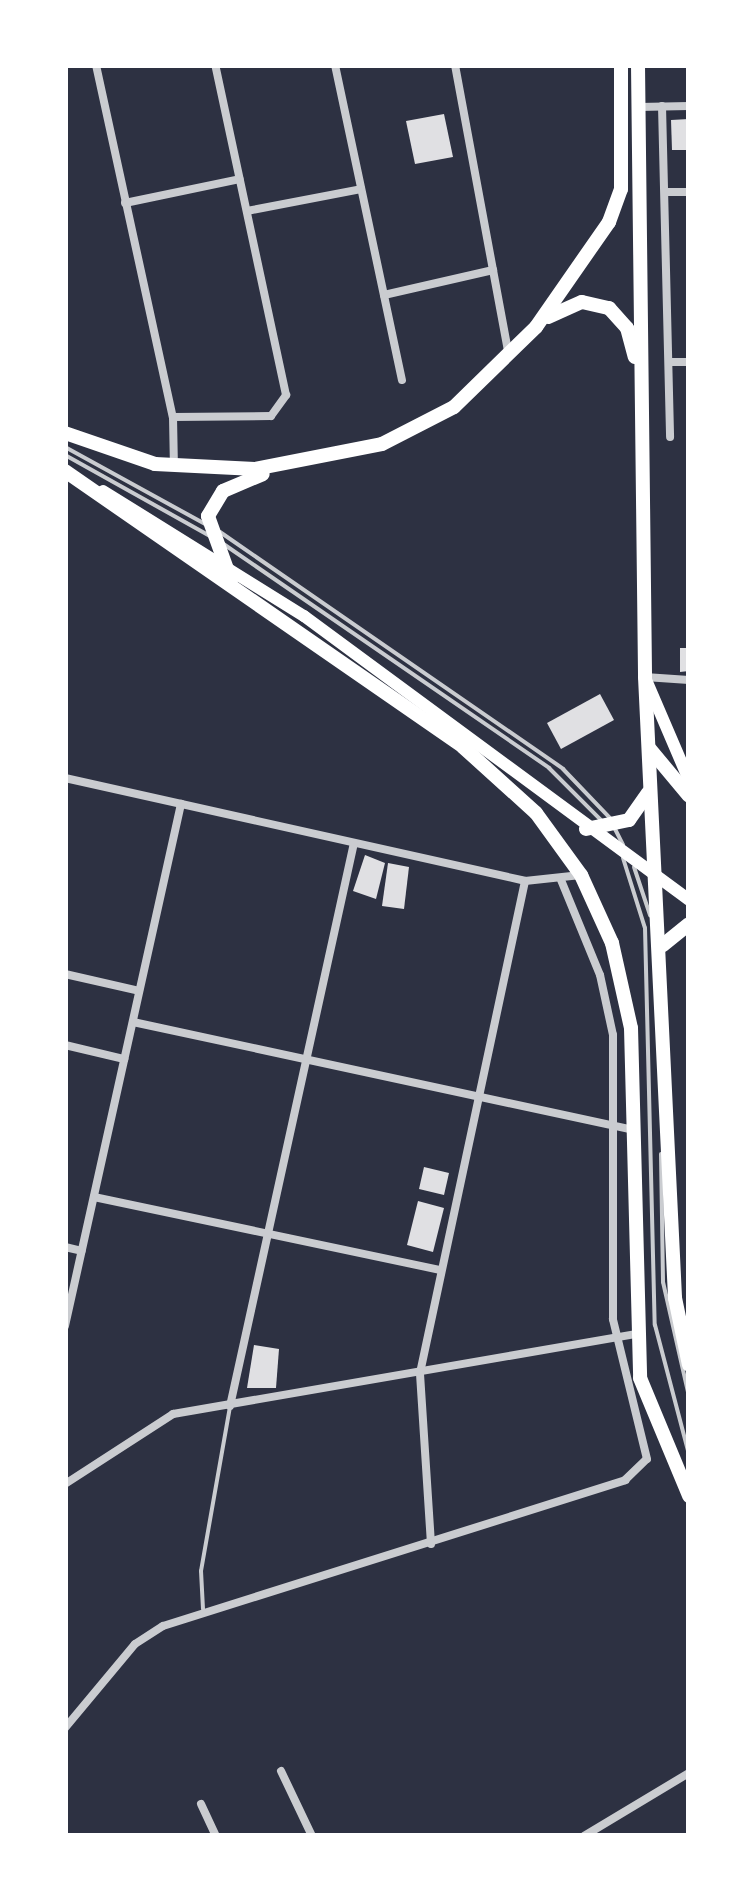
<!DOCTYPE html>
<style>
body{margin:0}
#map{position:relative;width:754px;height:1901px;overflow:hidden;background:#2d3142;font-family:"Open Sans",sans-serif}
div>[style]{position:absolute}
.building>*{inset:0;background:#e0e0e3}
.service>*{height:4px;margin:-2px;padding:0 2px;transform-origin:2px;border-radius:2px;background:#caccd0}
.minor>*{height:8px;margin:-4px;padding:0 4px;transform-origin:4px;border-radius:4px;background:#caccd0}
.primary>*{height:12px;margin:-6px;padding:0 6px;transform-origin:6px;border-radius:6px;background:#fff}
.trunk>*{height:14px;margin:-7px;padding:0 7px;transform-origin:7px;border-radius:7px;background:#fff}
span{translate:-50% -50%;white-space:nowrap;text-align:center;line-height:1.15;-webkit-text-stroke:8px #fff;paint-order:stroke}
.frame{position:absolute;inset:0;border:68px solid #fff;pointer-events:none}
</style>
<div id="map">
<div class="building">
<i style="clip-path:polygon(444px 114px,453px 157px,415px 164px,406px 121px)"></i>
<i style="clip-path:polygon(689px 119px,689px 150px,672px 150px,671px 120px)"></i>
<i style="clip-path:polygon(680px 648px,689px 648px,689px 671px,680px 672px)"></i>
<i style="clip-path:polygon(600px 694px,614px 720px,561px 749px,547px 723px)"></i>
<i style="clip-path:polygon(365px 855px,385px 863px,376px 899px,353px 891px)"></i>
<i style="clip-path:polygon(388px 863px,409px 867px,404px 909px,382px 906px)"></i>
<i style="clip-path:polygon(424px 1167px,449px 1173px,444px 1195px,419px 1189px)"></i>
<i style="clip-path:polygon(418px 1201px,444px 1208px,433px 1252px,407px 1245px)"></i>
<i style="clip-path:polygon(254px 1345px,279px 1349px,276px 1388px,247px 1388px)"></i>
</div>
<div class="service">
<i style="left:65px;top:447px;width:162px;rotate:28.8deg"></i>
<i style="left:65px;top:455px;width:166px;rotate:29.2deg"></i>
<i style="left:220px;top:532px;width:417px;rotate:34.6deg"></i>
<i style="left:563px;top:769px;width:68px;rotate:46.2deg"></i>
<i style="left:222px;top:543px;width:397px;rotate:34.5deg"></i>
<i style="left:549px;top:768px;width:74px;rotate:45deg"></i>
<i style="left:614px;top:827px;width:20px;rotate:63deg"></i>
<i style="left:623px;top:858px;width:73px;rotate:72.6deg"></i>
<i style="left:645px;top:928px;width:397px;rotate:88.6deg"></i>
<i style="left:655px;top:1325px;width:134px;rotate:75.3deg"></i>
<i style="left:634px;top:867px;width:51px;rotate:71.6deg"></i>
<i style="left:661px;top:1154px;width:128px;rotate:89.1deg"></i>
<i style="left:663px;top:1282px;width:117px;rotate:77.2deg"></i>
<i style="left:203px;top:1609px;width:38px;rotate:-93deg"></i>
<i style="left:201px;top:1571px;width:167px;rotate:-80deg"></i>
</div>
<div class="minor">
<i style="left:96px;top:65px;width:360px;rotate:77.7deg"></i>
<i style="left:173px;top:417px;width:50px;rotate:88.9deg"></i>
<i style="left:335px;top:65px;width:322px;rotate:78deg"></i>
<i style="left:455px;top:65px;width:295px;rotate:79.5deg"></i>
<i style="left:662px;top:106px;width:331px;rotate:88.6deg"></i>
<i style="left:639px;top:107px;width:50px;rotate:-1.1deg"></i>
<i style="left:665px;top:192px;width:24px"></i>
<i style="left:125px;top:203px;width:117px;rotate:-11.8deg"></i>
<i style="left:247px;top:211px;width:116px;rotate:-10.9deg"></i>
<i style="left:384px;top:295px;width:112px;rotate:-12.9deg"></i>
<i style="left:669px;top:362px;width:20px"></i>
<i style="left:173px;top:417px;width:98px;rotate:-0.6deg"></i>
<i style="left:271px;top:416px;width:26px;rotate:-54deg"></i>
<i style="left:286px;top:395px;width:338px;rotate:-102.1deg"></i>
<i style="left:645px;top:677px;width:44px;rotate:3.9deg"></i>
<i style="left:65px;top:778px;width:471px;rotate:12.6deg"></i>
<i style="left:525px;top:881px;width:56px;rotate:-6.1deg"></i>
<i style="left:65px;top:974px;width:76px;rotate:12.9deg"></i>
<i style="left:133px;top:1022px;width:513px;rotate:12.17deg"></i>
<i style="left:65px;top:1045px;width:61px;rotate:13.3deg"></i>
<i style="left:94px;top:1197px;width:353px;rotate:11.9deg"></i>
<i style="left:65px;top:1247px;width:17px;rotate:13deg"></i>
<i style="left:65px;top:1326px;width:535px;rotate:-77.47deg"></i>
<i style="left:230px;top:1406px;width:576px;rotate:-77.58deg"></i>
<i style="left:65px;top:1484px;width:129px;rotate:-32.9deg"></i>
<i style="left:173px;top:1414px;width:469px;rotate:-9.8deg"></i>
<i style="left:431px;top:1544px;width:171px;rotate:-93.7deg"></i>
<i style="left:420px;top:1373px;width:503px;rotate:-77.95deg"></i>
<i style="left:65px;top:1728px;width:109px;rotate:-50.2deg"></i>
<i style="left:135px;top:1644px;width:33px;rotate:-33deg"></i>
<i style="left:163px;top:1626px;width:485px;rotate:-17.5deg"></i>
<i style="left:625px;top:1480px;width:30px;rotate:-44deg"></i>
<i style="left:647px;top:1459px;width:144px;rotate:-103.7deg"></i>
<i style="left:613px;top:1319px;width:284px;rotate:-90deg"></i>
<i style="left:613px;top:1035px;width:61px;rotate:-102.2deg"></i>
<i style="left:600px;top:975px;width:103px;rotate:-112.3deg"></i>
<i style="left:281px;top:1771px;width:72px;rotate:64.5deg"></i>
<i style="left:201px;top:1804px;width:35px;rotate:65deg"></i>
<i style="left:584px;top:1836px;width:122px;rotate:-31deg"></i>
</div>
<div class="primary">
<i style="left:103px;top:491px;width:237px;rotate:31.9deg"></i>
<i style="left:304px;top:616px;width:478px;rotate:36.4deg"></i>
<i style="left:647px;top:682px;width:107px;rotate:66.8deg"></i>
</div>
<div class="trunk">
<i style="left:638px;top:65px;width:612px;rotate:89.34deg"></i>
<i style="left:645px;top:677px;width:622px;rotate:87.23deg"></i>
<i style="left:675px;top:1298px;width:68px;rotate:78.2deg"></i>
<i style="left:548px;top:317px;width:37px;rotate:-24deg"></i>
<i style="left:582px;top:302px;width:28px;rotate:13deg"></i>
<i style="left:609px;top:308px;width:27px;rotate:48deg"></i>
<i style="left:627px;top:328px;width:30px;rotate:75deg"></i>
<i style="left:65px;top:433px;width:95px;rotate:19deg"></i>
<i style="left:155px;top:464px;width:100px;rotate:2.9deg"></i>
<i style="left:255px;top:469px;width:129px;rotate:-11.1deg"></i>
<i style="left:382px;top:444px;width:81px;rotate:-27.2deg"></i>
<i style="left:454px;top:407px;width:115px;rotate:-44.3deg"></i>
<i style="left:536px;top:327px;width:128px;rotate:-55.2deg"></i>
<i style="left:609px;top:222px;width:35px;rotate:-70deg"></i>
<i style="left:621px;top:189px;width:124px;rotate:-90deg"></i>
<i style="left:65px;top:471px;width:484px;rotate:34.7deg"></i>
<i style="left:463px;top:747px;width:98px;rotate:42.1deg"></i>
<i style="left:536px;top:813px;width:77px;rotate:54deg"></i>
<i style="left:581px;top:875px;width:75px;rotate:65.5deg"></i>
<i style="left:612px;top:943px;width:87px;rotate:77.4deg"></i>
<i style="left:631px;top:1028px;width:350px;rotate:88.5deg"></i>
<i style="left:640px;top:1378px;width:128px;rotate:67.4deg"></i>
<i style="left:231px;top:580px;width:68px;rotate:-109.8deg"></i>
<i style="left:208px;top:516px;width:29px;rotate:-59deg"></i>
<i style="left:223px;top:491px;width:43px;rotate:-23deg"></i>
<i style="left:649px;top:748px;width:62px;rotate:50.2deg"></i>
<i style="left:586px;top:829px;width:44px;rotate:-11.8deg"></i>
<i style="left:629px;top:820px;width:33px;rotate:-55deg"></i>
<i style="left:663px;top:945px;width:33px;rotate:-39deg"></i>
</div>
<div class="frame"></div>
</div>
